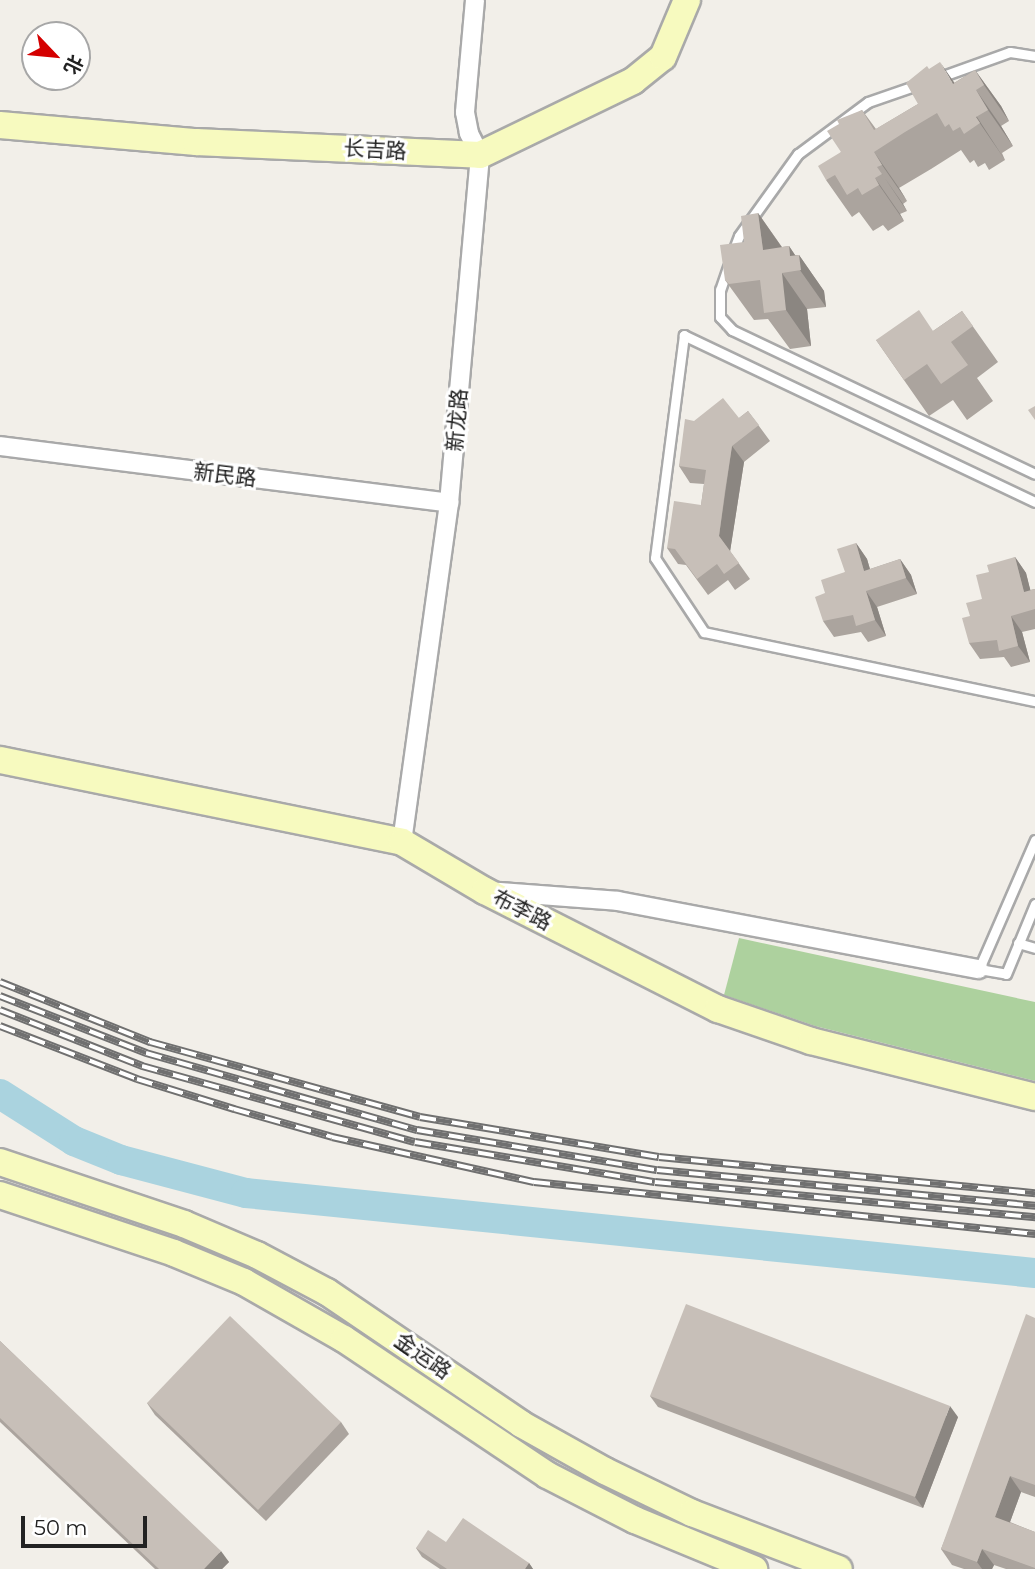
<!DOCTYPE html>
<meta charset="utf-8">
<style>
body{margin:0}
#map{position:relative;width:1035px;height:1569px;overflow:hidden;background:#f2efe9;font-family:Montserrat,"Noto Sans SC",sans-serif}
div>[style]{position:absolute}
.forest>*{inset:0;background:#add19e}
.river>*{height:30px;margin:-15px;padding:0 15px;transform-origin:15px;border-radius:15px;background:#aad3df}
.roads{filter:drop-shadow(2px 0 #a9a9a9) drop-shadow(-2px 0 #a9a9a9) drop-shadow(0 2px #a9a9a9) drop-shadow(0 -2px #a9a9a9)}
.lane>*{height:9px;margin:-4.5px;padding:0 4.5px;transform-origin:4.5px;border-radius:4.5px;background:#fff}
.street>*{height:18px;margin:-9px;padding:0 9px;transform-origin:9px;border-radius:9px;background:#fff}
.secondary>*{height:26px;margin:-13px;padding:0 13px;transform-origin:13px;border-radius:13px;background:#f7fabf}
.rail>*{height:8px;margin-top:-4px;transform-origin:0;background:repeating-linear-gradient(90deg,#fff 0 16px,#707070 0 32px);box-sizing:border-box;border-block:2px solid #707070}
.wall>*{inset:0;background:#aba49e}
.shaded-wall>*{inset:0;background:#8b8681}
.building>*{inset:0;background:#c7bfb8}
span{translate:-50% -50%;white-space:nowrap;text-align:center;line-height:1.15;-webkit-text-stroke:6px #fff;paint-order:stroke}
.street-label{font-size:21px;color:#222}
.north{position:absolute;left:21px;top:21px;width:70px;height:70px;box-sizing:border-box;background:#fff;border:2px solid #a7a7a7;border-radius:50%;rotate:116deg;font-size:19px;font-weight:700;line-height:28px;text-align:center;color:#222}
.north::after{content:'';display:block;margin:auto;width:24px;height:32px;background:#d40000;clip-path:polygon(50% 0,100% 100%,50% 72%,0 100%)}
.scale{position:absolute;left:21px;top:1516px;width:126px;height:32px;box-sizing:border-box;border:4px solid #222;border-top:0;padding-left:9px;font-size:21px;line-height:24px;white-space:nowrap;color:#222;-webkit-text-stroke:5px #fff;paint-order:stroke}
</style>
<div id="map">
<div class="forest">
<i style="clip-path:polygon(739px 938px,1035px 1002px,1035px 1081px,815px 1026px,724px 995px)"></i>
</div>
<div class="river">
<i style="left:0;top:1094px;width:88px;rotate:32.4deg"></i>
<i style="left:74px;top:1141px;width:51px;rotate:22deg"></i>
<i style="left:121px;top:1160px;width:129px;rotate:14.8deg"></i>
<i style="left:246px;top:1193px;width:793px;rotate:5.79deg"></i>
</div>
<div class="roads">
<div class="lane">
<i style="left:940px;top:77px;width:74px;rotate:-19.7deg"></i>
<i style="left:1010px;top:52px;width:25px;rotate:9deg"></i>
<i style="left:732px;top:254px;width:19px;rotate:-69deg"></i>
<i style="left:739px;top:236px;width:101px;rotate:-54.3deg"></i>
<i style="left:798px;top:154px;width:87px;rotate:-36.6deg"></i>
<i style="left:868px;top:102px;width:52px;rotate:-19.1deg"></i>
<i style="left:728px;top:267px;width:24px;rotate:109deg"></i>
<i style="left:720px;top:290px;width:27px;rotate:90deg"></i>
<i style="left:720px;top:317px;width:18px;rotate:47deg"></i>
<i style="left:732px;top:330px;width:335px;rotate:25.4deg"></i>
<i style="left:1035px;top:502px;width:389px;rotate:-154.6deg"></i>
<i style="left:684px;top:335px;width:225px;rotate:97.4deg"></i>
<i style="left:655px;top:558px;width:89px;rotate:56.5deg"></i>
<i style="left:704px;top:632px;width:338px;rotate:11.8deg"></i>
<i style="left:1035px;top:840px;width:141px;rotate:113.5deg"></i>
<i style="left:979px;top:969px;width:27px;rotate:10deg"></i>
<i style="left:1006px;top:974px;width:76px;rotate:-67.5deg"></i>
<i style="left:1018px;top:943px;width:18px;rotate:16deg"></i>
</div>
<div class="street">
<i style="left:0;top:446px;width:453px;rotate:7.2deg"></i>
<i style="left:402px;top:842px;width:342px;rotate:-82.1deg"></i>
<i style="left:449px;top:503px;width:349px;rotate:-84.9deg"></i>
<i style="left:480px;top:155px;width:25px;rotate:-117deg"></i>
<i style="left:469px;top:133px;width:21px;rotate:-101deg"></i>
<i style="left:465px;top:112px;width:112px;rotate:-84.9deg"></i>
<i style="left:499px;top:892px;width:119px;rotate:4.3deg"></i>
<i style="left:618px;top:901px;width:367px;rotate:10.7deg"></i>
</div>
<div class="secondary">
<i style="left:0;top:125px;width:197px;rotate:5deg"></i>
<i style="left:196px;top:142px;width:284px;rotate:2.6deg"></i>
<i style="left:480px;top:155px;width:170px;rotate:-25.8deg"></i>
<i style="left:633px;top:81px;width:38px;rotate:-39deg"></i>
<i style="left:663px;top:57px;width:62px;rotate:-67.2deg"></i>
<i style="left:0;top:760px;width:410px;rotate:11.5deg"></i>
<i style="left:402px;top:842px;width:96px;rotate:30.6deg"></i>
<i style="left:485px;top:891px;width:261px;rotate:26.9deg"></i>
<i style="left:718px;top:1009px;width:98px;rotate:19deg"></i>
<i style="left:811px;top:1041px;width:231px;rotate:14deg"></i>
<i style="left:0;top:1162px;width:194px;rotate:18.6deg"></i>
<i style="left:184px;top:1224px;width:79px;rotate:23deg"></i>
<i style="left:257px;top:1255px;width:79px;rotate:27.9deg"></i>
<i style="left:327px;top:1292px;width:235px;rotate:34.2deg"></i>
<i style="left:521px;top:1424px;width:96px;rotate:29.2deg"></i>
<i style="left:605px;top:1471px;width:97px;rotate:25.8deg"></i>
<i style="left:692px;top:1513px;width:157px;rotate:20.9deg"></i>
<i style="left:0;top:1195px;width:183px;rotate:18.4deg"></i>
<i style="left:174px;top:1253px;width:76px;rotate:22.5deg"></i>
<i style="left:244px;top:1282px;width:115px;rotate:29.7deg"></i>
<i style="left:344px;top:1339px;width:244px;rotate:33.8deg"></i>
<i style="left:547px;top:1475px;width:99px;rotate:27.1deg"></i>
<i style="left:635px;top:1520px;width:129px;rotate:22.4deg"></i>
</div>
</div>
<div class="rail">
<i style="left:0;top:982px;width:162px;rotate:21.8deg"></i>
<i style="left:150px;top:1042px;width:280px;rotate:15.5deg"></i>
<i style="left:420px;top:1117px;width:242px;rotate:9.5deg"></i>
<i style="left:659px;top:1157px;width:378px;rotate:5.5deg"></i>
<i style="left:0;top:996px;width:157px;rotate:21.3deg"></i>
<i style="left:146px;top:1053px;width:282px;rotate:15.9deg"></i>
<i style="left:417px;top:1130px;width:243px;rotate:9.5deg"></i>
<i style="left:657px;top:1170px;width:380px;rotate:5.4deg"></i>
<i style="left:0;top:1010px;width:153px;rotate:21.5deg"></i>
<i style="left:142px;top:1066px;width:283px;rotate:15.6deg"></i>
<i style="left:415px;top:1142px;width:243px;rotate:9.5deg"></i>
<i style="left:655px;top:1182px;width:382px;rotate:5.3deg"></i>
<i style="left:0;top:1026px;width:147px;rotate:21.1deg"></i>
<i style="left:137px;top:1079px;width:102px;rotate:17.2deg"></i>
<i style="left:234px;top:1109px;width:102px;rotate:15.9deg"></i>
<i style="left:332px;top:1137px;width:207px;rotate:12.6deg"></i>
<i style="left:534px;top:1182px;width:504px;rotate:5.93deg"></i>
</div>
<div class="wall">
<i style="clip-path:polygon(929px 69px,954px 83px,975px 70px,1001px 106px,1009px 121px,1001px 126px,1013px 146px,1002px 153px,1005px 160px,989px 170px,985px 163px,978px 167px,974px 160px,970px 163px,961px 150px,931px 169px,899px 188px,907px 201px,903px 204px,907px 211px,900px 214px,904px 221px,888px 231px,883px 225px,873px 231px,859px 212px,852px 217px,826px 180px,841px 152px,839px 124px,862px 110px,876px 129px,918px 104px)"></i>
<i style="clip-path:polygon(758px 213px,782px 247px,789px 246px,795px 255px,799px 255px,824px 291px,826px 307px,807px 309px,811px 346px,790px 349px,768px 319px,754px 320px,725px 280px)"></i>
<i style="clip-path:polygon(962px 311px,998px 362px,977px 378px,993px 401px,967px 420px,953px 400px,929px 416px,876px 340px,933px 331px)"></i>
<i style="clip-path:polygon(748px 411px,770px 441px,744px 462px,737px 507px,730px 551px,750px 579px,735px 590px,728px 580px,708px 595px,686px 565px,678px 564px,667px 548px,701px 505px,704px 484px,690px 483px,679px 466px,694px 421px,739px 418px)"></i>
<i style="clip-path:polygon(856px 543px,867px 559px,870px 569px,900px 559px,911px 575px,917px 594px,877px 607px,886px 636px,868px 642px,861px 632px,834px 637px,823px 621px,845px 572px)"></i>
<i style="clip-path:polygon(1015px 557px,1026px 573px,1030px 590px,1035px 589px,1035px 629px,1022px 632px,1030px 662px,1011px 667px,1004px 657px,980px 659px,969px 643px,970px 616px,982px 599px,989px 572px)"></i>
<i style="clip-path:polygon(1035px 1318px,1035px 1497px,1021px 1492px,1010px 1522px,1035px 1532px,1035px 1569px,1006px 1569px,994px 1565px,992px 1569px,964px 1569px,952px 1565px,941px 1549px)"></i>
<i style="clip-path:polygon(0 1341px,229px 1562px,222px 1569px,155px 1569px,0 1422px)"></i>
<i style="clip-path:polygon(650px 1396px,958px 1417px,923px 1508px,658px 1407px)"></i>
<i style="clip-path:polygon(147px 1403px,341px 1422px,349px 1434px,266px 1521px,155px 1415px)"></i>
<i style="clip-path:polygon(446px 1542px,529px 1563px,533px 1569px,440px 1569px,422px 1557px,416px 1548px)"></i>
</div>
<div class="shaded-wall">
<i style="clip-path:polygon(940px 62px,965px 98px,977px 117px,1005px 160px,953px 84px)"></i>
<i style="clip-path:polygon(975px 70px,1001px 106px,1009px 121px,984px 85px)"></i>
<i style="clip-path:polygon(976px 90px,1001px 126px,1013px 146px,988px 110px)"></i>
<i style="clip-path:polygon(874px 152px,899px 188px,907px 201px,882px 165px)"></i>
<i style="clip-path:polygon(877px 167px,903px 204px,907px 211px,882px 174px)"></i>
<i style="clip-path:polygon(875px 178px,900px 214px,904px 221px,879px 185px)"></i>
<i style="clip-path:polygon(758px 213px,783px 249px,782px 273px,807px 309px,811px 346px,786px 310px,763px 250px)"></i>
<i style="clip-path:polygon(789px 246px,799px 261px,799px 255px,824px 291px,826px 307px,790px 256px)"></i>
<i style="clip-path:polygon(732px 446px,744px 462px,730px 552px,719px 536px)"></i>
<i style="clip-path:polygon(856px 543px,867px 559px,875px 587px,864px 571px)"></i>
<i style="clip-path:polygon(1015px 557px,1026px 573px,1035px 608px,1024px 592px)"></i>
<i style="clip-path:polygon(900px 559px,911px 575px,917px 594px,906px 578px)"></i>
<i style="clip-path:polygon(866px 591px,877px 607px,886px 636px,875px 620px)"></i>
<i style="clip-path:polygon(1011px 616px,1022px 632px,1030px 662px,1018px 646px)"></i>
<i style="clip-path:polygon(950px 1406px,958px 1417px,923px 1508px,915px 1497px)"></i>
<i style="clip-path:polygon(1010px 1476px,1021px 1492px,1006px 1533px,995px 1517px)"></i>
<i style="clip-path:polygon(982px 1549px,994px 1565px,992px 1569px,982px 1569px,977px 1562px)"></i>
<i style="clip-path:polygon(221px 1551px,229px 1562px,222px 1569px,204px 1569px)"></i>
<i style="clip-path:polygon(529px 1563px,533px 1569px,525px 1569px)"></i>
</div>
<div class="building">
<i style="clip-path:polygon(940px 62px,953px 84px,975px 70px,984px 85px,976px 90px,988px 110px,976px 117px,980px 123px,964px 134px,960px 127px,953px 131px,949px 124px,945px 127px,937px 113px,905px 132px,874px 152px,882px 165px,877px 167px,882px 174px,875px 178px,879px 185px,862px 195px,858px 188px,847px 195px,835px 175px,826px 180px,818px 166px,841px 152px,827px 131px,839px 124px,837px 120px,862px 110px,874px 130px,918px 104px,906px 83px,927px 66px,929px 69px)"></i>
<i style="clip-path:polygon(758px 213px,763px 250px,789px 246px,790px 256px,799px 255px,801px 270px,782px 273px,786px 310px,764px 313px,760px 280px,729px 284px,725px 280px,720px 245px,744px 242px,741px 216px)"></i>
<i style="clip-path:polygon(919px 310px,933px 331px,962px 311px,973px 326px,951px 342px,968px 365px,941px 384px,927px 364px,904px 380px,876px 340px)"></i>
<i style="clip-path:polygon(723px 398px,739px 418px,748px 411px,759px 425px,732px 446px,725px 491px,719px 536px,739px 563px,724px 574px,717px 564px,697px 579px,675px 549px,667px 548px,674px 501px,701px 505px,706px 470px,679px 466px,685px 419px,694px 421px)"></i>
<i style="clip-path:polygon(1035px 406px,1035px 420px,1028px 410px)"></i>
<i style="clip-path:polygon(856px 543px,864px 571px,900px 559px,906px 578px,866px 591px,875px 620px,856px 626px,853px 615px,823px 621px,815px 597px,825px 593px,821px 580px,845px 572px,837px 549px)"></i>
<i style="clip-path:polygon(1015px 557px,1024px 592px,1035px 589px,1035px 609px,1011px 616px,1018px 646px,999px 651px,997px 640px,969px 643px,962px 618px,970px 616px,966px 603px,982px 599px,976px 575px,989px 572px,987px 565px)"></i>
<i style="clip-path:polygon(686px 1304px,950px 1406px,915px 1497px,650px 1396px)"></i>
<i style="clip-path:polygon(1026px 1314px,1035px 1318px,1035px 1485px,1010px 1476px,995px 1517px,1035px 1532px,1035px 1568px,982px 1549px,977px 1562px,941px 1549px)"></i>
<i style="clip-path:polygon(230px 1316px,341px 1422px,258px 1510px,147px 1403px)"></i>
<i style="clip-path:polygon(0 1341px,221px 1551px,204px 1569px,159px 1569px,0 1418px)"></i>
<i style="clip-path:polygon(463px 1518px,529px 1563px,525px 1569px,447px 1569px,416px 1548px,428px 1530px,446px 1542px)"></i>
</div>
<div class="street-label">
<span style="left:375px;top:150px;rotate:3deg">长吉路</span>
<span style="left:457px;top:420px;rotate:-85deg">新龙路</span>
<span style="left:225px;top:475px;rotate:7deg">新民路</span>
<span style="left:522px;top:910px;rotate:27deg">布李路</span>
<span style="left:423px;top:1356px;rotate:35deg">金运路</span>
</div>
<div class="north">北</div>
<div class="scale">50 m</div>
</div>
